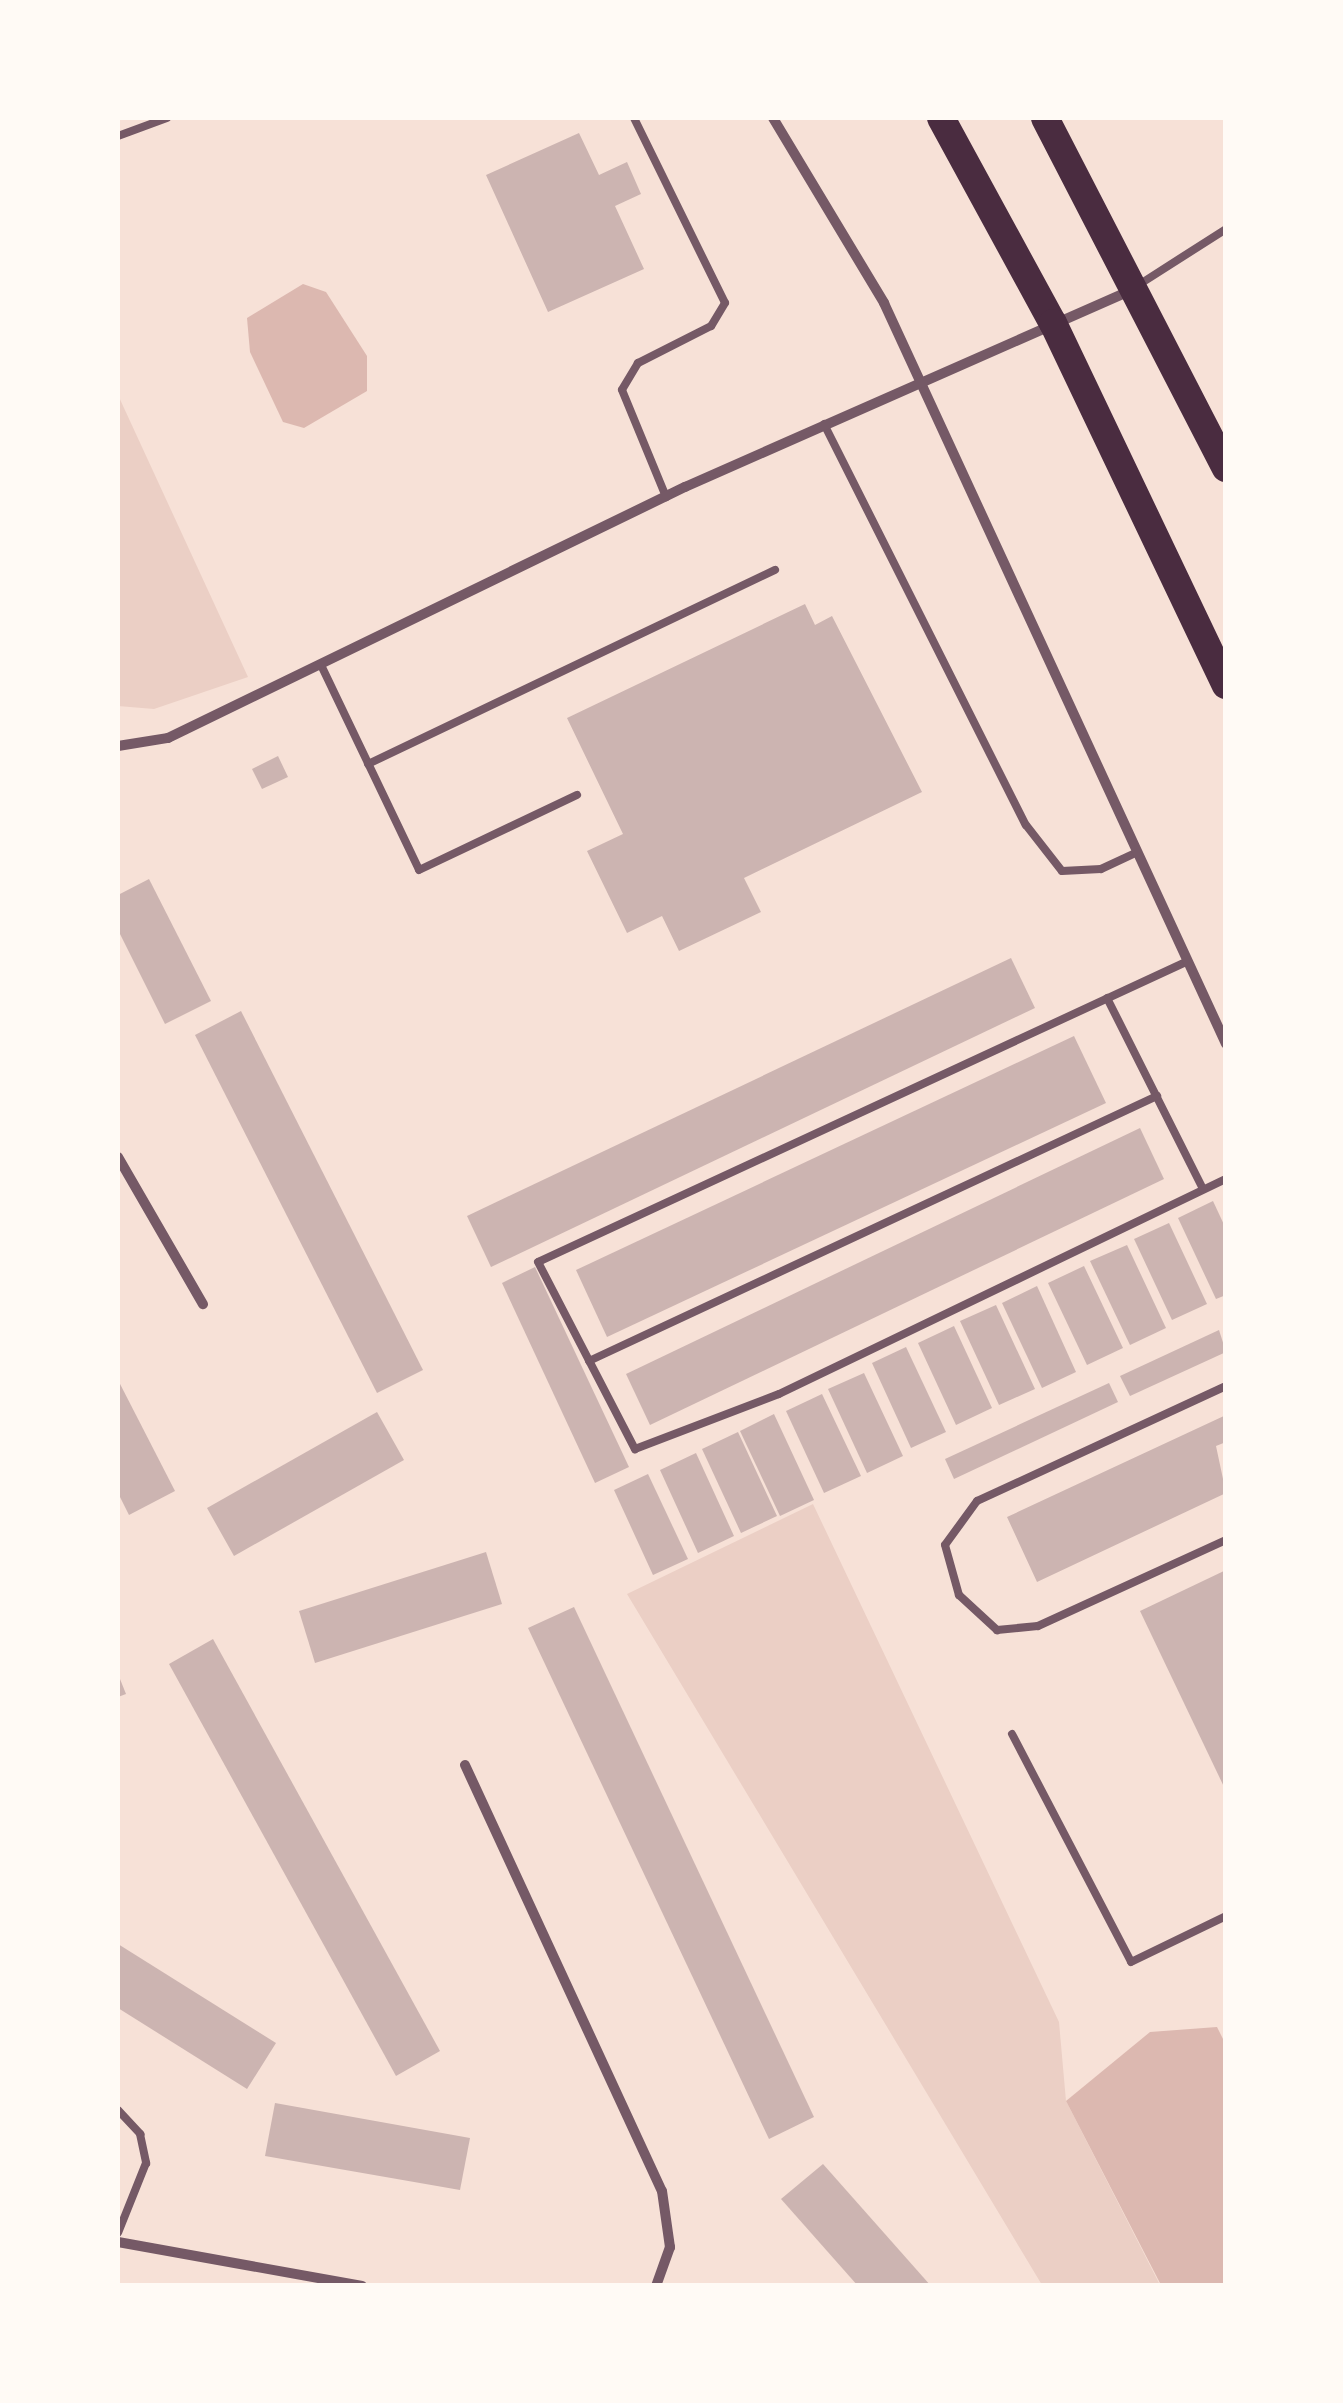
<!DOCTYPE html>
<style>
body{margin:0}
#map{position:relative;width:1343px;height:2403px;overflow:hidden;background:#f7e1d7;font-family:"Alegreya Sans",sans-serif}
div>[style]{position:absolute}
.green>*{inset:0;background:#ebcfc5}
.water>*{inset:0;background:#dcb8b0}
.building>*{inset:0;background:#ccb4b1}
.service>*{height:8px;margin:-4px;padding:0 4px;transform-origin:4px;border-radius:4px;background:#755966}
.minor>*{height:10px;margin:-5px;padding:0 5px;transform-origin:5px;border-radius:5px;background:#755966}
.trunk>*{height:28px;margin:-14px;padding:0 14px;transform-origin:14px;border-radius:14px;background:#4a2c40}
span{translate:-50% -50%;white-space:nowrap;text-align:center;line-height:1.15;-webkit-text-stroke:8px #fffaf5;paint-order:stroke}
.frame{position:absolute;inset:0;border:120px solid #fffaf5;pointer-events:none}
</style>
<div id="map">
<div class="green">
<i style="clip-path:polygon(118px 395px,248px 677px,154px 709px,118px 706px)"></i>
<i style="clip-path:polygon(813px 1504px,1059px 2022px,1066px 2101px,1160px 2285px,1042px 2285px,627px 1594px)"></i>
</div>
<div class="water">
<i style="clip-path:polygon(303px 284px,326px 292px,367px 356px,367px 391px,304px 428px,283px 422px,250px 352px,247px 318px)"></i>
<i style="clip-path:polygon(1217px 2027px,1226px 2045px,1225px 2285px,1161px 2285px,1066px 2101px,1150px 2032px)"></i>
</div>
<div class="building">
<i style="clip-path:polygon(579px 133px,599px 175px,627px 162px,641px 194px,615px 206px,644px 269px,548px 312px,486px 175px)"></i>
<i style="clip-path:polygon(805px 604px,815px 625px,832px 616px,922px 792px,744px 878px,761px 912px,679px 951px,662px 916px,627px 933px,587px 851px,623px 834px,567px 718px)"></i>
<i style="clip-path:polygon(278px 756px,288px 777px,262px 789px,252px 769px)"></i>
<i style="clip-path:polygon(149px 879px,211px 1001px,165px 1024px,118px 930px,118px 895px)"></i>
<i style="clip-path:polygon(1011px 958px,1035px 1008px,491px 1267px,467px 1216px)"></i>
<i style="clip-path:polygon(241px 1011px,423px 1370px,377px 1393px,195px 1035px)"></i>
<i style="clip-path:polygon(1074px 1036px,1106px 1103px,607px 1337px,576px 1270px)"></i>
<i style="clip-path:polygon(1140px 1128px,1164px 1179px,650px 1425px,626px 1374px)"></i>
<i style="clip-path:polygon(1213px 1201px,1226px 1229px,1226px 1295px,1216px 1299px,1178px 1218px)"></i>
<i style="clip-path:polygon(1169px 1223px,1207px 1304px,1172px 1320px,1134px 1239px)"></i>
<i style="clip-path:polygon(1127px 1245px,1166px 1328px,1130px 1345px,1090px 1261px)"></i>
<i style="clip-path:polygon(1084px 1266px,1123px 1348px,1087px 1365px,1048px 1283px)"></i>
<i style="clip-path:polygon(535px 1267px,629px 1467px,595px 1483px,502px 1283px)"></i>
<i style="clip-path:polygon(1037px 1286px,1076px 1372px,1042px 1388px,1002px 1303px)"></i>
<i style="clip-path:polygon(996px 1305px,1035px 1389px,999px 1405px,960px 1321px)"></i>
<i style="clip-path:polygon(954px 1326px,992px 1408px,956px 1425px,918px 1343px)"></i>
<i style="clip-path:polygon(1219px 1330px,1226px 1352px,1130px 1396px,1120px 1376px)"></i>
<i style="clip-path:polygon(906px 1347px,946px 1432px,911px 1448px,872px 1363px)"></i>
<i style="clip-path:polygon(864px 1373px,903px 1456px,867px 1473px,828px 1389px)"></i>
<i style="clip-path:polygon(118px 1380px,175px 1491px,129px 1515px,118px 1493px)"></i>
<i style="clip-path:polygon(1109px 1383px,1118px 1402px,954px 1479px,945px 1459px)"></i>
<i style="clip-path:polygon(822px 1394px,861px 1476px,824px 1493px,786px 1411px)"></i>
<i style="clip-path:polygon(377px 1412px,404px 1460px,234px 1556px,207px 1508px)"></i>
<i style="clip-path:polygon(774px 1414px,814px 1500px,780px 1516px,740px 1431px)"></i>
<i style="clip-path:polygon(1226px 1415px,1226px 1442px,1216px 1446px,1226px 1493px,1037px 1582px,1007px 1517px)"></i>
<i style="clip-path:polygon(738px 1432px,777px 1516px,741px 1533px,702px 1449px)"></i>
<i style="clip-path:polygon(696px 1453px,734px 1536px,698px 1553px,660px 1470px)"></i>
<i style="clip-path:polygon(648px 1474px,688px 1559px,653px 1575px,614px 1490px)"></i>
<i style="clip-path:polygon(486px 1552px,502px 1604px,315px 1663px,299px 1611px)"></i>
<i style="clip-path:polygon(1226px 1570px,1226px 1791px,1140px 1611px)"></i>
<i style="clip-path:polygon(574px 1607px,814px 2117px,769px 2139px,528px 1628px)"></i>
<i style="clip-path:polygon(213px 1639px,440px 2051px,396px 2076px,169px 1664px)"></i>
<i style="clip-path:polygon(118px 1674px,126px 1694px,118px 1697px)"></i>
<i style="clip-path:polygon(118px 1944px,276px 2043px,247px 2089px,118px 2008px)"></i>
<i style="clip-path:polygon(275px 2103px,470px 2138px,460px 2190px,265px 2156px)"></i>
<i style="clip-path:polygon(823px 2164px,931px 2286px,858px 2286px,781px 2199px)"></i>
</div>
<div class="service">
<i style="left:634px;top:118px;width:206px;rotate:63.8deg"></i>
<i style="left:725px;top:303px;width:27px;rotate:121deg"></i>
<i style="left:711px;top:326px;width:82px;rotate:153.1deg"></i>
<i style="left:638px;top:363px;width:31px;rotate:121deg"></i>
<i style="left:622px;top:390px;width:116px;rotate:67.6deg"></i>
<i style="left:118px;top:136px;width:52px;rotate:-20.2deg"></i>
<i style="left:1140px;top:284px;width:102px;rotate:-32.6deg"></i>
<i style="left:824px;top:424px;width:449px;rotate:63.3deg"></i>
<i style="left:1026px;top:825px;width:58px;rotate:52deg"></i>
<i style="left:1062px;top:871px;width:39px;rotate:-3deg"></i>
<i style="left:1101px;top:869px;width:40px;rotate:-25deg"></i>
<i style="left:321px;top:665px;width:227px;rotate:64.4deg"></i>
<i style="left:419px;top:870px;width:175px;rotate:-25.4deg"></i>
<i style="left:368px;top:764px;width:451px;rotate:-25.5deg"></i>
<i style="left:1188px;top:961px;width:716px;rotate:155.15deg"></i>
<i style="left:538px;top:1262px;width:211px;rotate:62.6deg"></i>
<i style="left:635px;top:1449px;width:154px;rotate:-20.9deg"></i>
<i style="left:779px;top:1394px;width:496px;rotate:-25.7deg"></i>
<i style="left:1107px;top:998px;width:214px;rotate:63.3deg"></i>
<i style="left:589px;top:1361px;width:627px;rotate:-25.01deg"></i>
<i style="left:1226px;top:1386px;width:274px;rotate:155.2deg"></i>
<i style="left:977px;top:1501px;width:54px;rotate:126deg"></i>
<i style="left:945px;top:1545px;width:52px;rotate:74.4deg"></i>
<i style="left:959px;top:1595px;width:52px;rotate:42.6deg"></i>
<i style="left:997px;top:1630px;width:41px;rotate:-5.6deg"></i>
<i style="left:1038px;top:1626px;width:207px;rotate:-24.6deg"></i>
<i style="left:1012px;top:1734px;width:257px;rotate:62.4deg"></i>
<i style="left:1131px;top:1962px;width:106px;rotate:-25.8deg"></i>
<i style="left:118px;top:2110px;width:33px;rotate:47deg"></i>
<i style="left:140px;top:2134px;width:30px;rotate:78deg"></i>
<i style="left:146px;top:2163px;width:75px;rotate:111.8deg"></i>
</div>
<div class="minor">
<i style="left:773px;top:118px;width:216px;rotate:59deg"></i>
<i style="left:884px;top:303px;width:816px;rotate:65.22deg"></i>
<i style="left:118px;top:746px;width:51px;rotate:-9.1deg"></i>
<i style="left:168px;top:738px;width:575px;rotate:-25.9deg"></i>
<i style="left:685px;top:487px;width:488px;rotate:-23.8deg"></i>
<i style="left:118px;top:1157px;width:170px;rotate:60deg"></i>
<i style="left:465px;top:1765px;width:469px;rotate:65.2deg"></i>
<i style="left:662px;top:2191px;width:57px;rotate:81.9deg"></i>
<i style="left:670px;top:2247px;width:41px;rotate:109.7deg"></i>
<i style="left:118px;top:2242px;width:248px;rotate:10.2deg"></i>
</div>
<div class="trunk">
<i style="left:941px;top:118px;width:234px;rotate:61.4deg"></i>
<i style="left:1053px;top:323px;width:401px;rotate:64.5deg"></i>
<i style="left:1045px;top:118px;width:394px;rotate:62.7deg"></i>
</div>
<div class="frame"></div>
</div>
